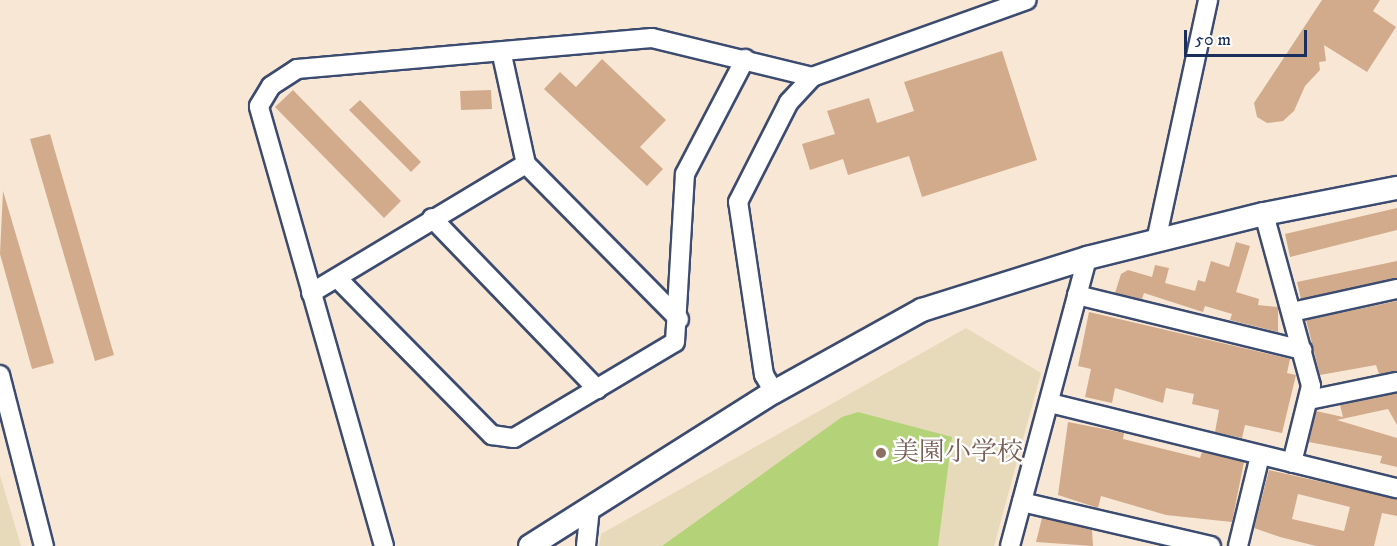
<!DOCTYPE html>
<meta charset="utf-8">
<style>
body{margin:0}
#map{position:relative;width:1397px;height:546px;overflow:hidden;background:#f8e7d4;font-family:"IM FELL DW Pica","Noto Serif JP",serif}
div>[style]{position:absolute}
.built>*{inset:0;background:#e7daba}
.green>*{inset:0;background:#b4d278}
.building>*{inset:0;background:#d2ab8c}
.roads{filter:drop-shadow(2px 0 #3c4b70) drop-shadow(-2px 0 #3c4b70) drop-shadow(0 2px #3c4b70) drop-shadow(0 -2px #3c4b70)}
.minor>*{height:18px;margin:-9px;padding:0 9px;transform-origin:9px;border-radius:9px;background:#fff}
.tertiary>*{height:22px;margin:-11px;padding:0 11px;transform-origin:11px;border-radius:11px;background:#fff}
.dots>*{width:16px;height:16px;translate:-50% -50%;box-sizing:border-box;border:3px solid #fff;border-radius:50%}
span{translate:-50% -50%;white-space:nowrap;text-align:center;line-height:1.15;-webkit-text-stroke:4.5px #fff;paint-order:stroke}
.education-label{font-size:26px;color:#785e54}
.left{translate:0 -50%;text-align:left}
.scale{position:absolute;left:1184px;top:30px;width:123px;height:27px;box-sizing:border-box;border:3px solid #1b2f5e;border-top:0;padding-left:8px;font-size:18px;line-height:21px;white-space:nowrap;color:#1b2f5e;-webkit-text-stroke:4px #fff;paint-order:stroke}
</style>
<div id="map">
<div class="built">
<i style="clip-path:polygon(966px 328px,1041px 373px,994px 546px,599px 546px,601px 534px)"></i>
<i style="clip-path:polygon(0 475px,21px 546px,0 546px)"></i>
</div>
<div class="green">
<i style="clip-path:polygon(858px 412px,952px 437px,938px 546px,662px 546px,842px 417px)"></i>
</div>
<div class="building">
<i style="clip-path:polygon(1322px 0,1380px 0,1373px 11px,1396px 27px,1367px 72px,1324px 45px,1326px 61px,1319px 62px,1320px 70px,1305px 86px,1294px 111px,1283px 121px,1267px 123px,1257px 117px,1254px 103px)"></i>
<i style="clip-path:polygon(1002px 51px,1037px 160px,922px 197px,909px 156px,848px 175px,843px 159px,810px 170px,802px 144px,835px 134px,827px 111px,869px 98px,877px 123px,914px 111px,904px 82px)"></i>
<i style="clip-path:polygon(602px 59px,666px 120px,640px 147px,663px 169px,647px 186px,544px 89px,560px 72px,576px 87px)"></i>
<i style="clip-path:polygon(293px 90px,401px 201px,384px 218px,275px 107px)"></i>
<i style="clip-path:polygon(491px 90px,492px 109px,461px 110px,460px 91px)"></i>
<i style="clip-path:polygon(360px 100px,421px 162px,411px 172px,349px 110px)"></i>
<i style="clip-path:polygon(50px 134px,114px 355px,95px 361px,30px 139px)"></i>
<i style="clip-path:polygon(3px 191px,54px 363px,32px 369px,0 254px)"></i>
<i style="clip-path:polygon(1397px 208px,1397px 230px,1290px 257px,1285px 234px)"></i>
<i style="clip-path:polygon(1236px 242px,1250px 246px,1236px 292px,1259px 299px,1258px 305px,1278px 307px,1278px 332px,1230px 320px,1232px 314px,1205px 306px,1203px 312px,1144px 293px,1142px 299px,1115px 293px,1121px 274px,1128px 270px,1152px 277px,1155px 265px,1169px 268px,1165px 283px,1195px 291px,1198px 280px,1205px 282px,1211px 261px,1229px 267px)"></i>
<i style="clip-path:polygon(1397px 261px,1397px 278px,1301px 299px,1297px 282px)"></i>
<i style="clip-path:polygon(1397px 301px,1397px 371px,1379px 374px,1376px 365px,1320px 375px,1306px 320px)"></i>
<i style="clip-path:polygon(1089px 312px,1290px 359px,1287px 373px,1296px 375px,1282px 433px,1245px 425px,1242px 438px,1215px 432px,1219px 410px,1192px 404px,1194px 394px,1166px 388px,1163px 403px,1115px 388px,1112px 403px,1085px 397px,1091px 369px,1078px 366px)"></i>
<i style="clip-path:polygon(1397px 393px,1397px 425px,1388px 409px,1337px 420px,1397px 438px,1397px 467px,1380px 463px,1382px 456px,1309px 442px,1316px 411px,1343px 417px,1340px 405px)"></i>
<i style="clip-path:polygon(1068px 422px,1124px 433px,1123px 439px,1200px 458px,1202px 452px,1244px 462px,1232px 522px,1166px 515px,1101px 496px,1098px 508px,1058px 495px)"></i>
<i style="clip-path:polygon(evenodd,1269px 470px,1397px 499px,1397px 516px,1382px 513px,1374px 546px,1316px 546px,1280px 537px,1254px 528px,1269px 470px,1298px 494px,1350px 507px,1344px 531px,1292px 519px,1298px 494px)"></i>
<i style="clip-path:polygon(1042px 518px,1092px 530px,1093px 546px,1036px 542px)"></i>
</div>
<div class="roads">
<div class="minor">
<i style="left:502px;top:55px;width:112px;rotate:77.6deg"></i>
<i style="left:1264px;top:214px;width:178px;rotate:74.7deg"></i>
<i style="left:1311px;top:386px;width:79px;rotate:103.9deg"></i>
<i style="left:432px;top:218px;width:238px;rotate:46deg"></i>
<i style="left:1156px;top:241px;width:247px;rotate:-77.8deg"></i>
<i style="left:339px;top:280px;width:218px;rotate:45.4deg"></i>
<i style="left:492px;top:435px;width:22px;rotate:8deg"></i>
<i style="left:514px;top:438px;width:187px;rotate:-30.8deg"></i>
<i style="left:675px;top:342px;width:168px;rotate:-86.6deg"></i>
<i style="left:685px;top:174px;width:130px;rotate:-62.4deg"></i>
<i style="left:311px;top:293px;width:251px;rotate:-31deg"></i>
<i style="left:526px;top:164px;width:218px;rotate:45.4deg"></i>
<i style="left:1077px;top:295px;width:232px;rotate:13.7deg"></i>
<i style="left:1292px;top:312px;width:107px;rotate:-12.4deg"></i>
<i style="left:0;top:375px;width:177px;rotate:75.6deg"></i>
<i style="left:774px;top:392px;width:20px;rotate:-120deg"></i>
<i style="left:764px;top:375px;width:175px;rotate:-98.5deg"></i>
<i style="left:738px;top:202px;width:112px;rotate:-63deg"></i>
<i style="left:789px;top:102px;width:34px;rotate:-47deg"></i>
<i style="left:812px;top:77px;width:228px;rotate:-19.7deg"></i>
<i style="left:1309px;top:400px;width:90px;rotate:-11.6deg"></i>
<i style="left:1050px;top:403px;width:357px;rotate:13.8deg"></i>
<i style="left:1022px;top:502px;width:194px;rotate:13.1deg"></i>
<i style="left:384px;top:546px;width:457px;rotate:-105.9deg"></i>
<i style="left:259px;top:106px;width:23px;rotate:-59deg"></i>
<i style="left:271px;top:86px;width:31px;rotate:-33deg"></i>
<i style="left:297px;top:69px;width:356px;rotate:-5deg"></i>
<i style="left:652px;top:38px;width:165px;rotate:13.7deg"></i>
<i style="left:586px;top:546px;width:38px;rotate:-84deg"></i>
<i style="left:1010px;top:546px;width:298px;rotate:-75deg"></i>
<i style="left:1238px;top:546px;width:93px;rotate:-76.3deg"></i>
</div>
<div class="tertiary">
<i style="left:530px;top:546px;width:289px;rotate:-32.3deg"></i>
<i style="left:774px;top:392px;width:169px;rotate:-29deg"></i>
<i style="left:922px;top:310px;width:173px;rotate:-17.5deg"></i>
<i style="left:1087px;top:258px;width:182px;rotate:-14deg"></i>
<i style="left:1264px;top:214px;width:136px;rotate:-11.1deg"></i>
</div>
</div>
<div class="dots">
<i style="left:881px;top:453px;background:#8d6e63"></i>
</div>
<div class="education-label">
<span class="left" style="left:893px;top:453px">美園小学校</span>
</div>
<div class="scale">50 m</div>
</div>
